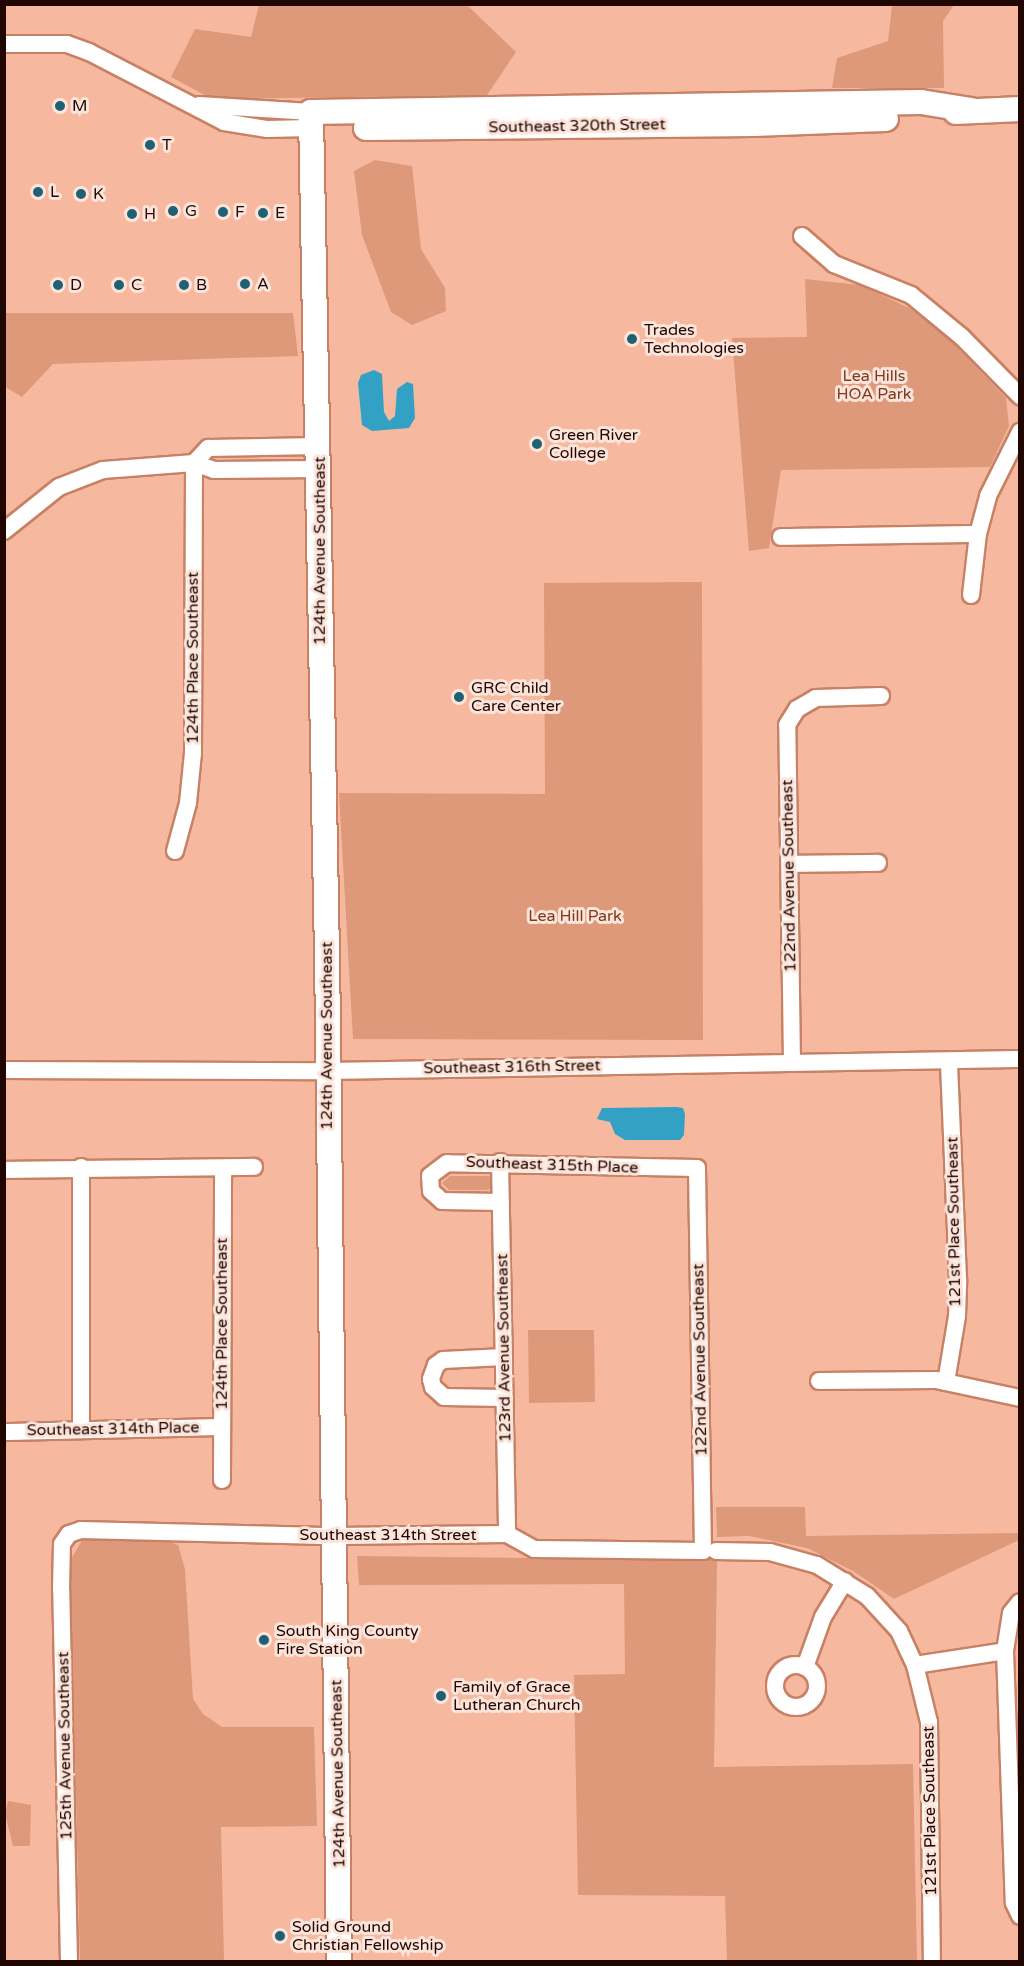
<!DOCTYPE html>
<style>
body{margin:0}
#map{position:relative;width:1024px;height:1966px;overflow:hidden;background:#f6b9a0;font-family:"Varela Round",sans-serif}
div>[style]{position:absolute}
.green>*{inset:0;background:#de987a}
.water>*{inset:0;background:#32a1c3}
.roads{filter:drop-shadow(2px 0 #c88164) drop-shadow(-2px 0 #c88164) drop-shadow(0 2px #c88164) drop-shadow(0 -2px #c88164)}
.street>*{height:16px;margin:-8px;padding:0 8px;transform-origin:8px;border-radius:8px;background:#fff}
.street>.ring{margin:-8px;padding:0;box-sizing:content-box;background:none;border:16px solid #fff;border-radius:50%}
.secondary>*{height:24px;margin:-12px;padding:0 12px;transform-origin:12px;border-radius:12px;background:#fff}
.dots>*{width:16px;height:16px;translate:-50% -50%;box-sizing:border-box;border:3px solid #fce4da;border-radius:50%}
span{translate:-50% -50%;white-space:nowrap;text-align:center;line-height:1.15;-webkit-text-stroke:6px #fce4da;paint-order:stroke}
.poi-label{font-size:16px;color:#1f0600}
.left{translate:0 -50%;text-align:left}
.street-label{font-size:16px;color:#1f0600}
.park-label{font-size:16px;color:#7b3a1d}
.frame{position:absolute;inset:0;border:6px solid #1f0600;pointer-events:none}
</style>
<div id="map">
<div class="green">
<i style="clip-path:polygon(259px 5px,467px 5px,516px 52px,487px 95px,212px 99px,171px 77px,195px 29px,251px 37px)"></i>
<i style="clip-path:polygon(892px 5px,954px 5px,943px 21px,944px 88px,832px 88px,837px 58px,888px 41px)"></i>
<i style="clip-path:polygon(375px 160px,412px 166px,421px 249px,445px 288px,446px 311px,412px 325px,391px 312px,362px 235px,354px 171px)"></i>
<i style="clip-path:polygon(805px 279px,860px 285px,909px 308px,943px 333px,1006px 398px,1009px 426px,990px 467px,781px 470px,769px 548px,749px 551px,732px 338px,807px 337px)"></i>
<i style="clip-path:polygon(5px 313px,293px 313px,298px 356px,53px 364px,22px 397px,5px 387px)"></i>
<i style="clip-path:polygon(702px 582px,703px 1040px,353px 1039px,339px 793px,545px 794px,544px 583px)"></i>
<i style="clip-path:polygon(450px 1176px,489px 1176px,494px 1185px,488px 1190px,449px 1190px,442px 1183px)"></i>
<i style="clip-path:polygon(528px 1330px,594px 1330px,595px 1402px,529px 1403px)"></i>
<i style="clip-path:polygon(716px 1507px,805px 1507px,806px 1536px,1019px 1533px,1019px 1540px,894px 1599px,853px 1571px,807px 1548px,749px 1536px,717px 1537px)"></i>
<i style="clip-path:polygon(158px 1538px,178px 1545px,185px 1569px,193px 1699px,203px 1714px,222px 1727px,314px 1727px,317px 1826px,221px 1827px,224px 1961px,80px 1961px,70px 1561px,82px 1540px)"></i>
<i style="clip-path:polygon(357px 1556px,717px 1560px,714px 1767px,913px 1764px,917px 1961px,727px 1961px,725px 1896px,578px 1895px,574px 1675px,625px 1674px,624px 1584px,359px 1585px)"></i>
<i style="clip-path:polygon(8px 1801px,31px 1805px,30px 1846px,13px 1846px,5px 1814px)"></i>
</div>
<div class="water">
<i style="clip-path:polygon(374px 370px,382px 374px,384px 412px,389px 421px,395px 416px,397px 389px,407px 382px,413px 384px,415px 418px,409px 428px,372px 431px,362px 425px,358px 383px,361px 375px)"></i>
<i style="clip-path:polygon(676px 1107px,683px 1108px,685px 1114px,684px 1135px,680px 1140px,625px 1140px,615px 1134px,610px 1122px,597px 1119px,602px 1108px)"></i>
</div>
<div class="roads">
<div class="street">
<i style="left:4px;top:44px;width:63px"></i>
<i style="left:67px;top:44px;width:23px;rotate:20deg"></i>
<i style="left:89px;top:52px;width:152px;rotate:27.4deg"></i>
<i style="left:224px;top:122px;width:44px;rotate:9.2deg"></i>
<i style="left:267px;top:129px;width:44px;rotate:-1.3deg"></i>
<i style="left:199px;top:105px;width:112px;rotate:3.6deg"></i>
<i style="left:802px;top:236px;width:43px;rotate:41.2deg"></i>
<i style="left:834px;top:264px;width:83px;rotate:21.9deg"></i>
<i style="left:911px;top:295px;width:66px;rotate:39.5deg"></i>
<i style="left:962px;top:337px;width:83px;rotate:45.5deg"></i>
<i style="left:194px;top:463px;width:21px;rotate:-47deg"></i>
<i style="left:208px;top:448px;width:111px;rotate:-1deg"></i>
<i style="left:4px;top:531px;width:70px;rotate:-38.7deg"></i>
<i style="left:59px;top:487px;width:47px;rotate:-21.1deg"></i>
<i style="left:103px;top:470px;width:91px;rotate:-4.4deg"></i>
<i style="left:194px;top:463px;width:21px;rotate:19deg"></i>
<i style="left:214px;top:470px;width:105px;rotate:-0.5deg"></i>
<i style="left:781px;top:537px;width:197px;rotate:-0.9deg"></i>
<i style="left:971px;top:595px;width:61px;rotate:-83.5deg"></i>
<i style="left:978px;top:534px;width:39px;rotate:-75deg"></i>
<i style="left:988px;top:496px;width:72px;rotate:-63.4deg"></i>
<i style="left:175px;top:851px;width:50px;rotate:-74.8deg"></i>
<i style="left:188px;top:803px;width:50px;rotate:-84.3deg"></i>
<i style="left:193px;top:753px;width:290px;rotate:-89.8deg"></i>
<i style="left:790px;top:864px;width:88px;rotate:-0.7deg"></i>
<i style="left:792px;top:1063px;width:338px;rotate:-90.8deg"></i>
<i style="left:787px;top:725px;width:19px;rotate:-58deg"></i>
<i style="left:797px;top:709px;width:22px;rotate:-30deg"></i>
<i style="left:816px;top:698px;width:65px;rotate:-1.8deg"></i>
<i style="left:4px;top:1070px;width:323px;rotate:0.2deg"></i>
<i style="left:327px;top:1071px;width:693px;rotate:-0.99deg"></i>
<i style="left:500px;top:1162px;width:372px;rotate:88.9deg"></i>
<i style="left:81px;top:1167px;width:262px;rotate:90deg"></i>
<i style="left:4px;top:1170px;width:250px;rotate:-0.7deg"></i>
<i style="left:504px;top:1357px;width:61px;rotate:177.2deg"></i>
<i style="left:443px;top:1360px;width:9px;rotate:144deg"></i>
<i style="left:436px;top:1365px;width:15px;rotate:110deg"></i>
<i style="left:431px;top:1379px;width:8px;rotate:76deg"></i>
<i style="left:433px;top:1387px;width:15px;rotate:42deg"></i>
<i style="left:444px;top:1397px;width:61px;rotate:0.9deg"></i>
<i style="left:819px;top:1381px;width:117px;rotate:-0.5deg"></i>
<i style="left:936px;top:1380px;width:86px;rotate:12.1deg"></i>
<i style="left:946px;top:1382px;width:67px;rotate:-80.5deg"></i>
<i style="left:957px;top:1316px;width:37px;rotate:-88deg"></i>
<i style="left:958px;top:1279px;width:217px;rotate:-92.4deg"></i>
<i style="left:4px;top:1432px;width:218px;rotate:-1.3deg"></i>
<i style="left:222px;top:1480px;width:312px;rotate:-89.8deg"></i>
<i style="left:716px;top:1551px;width:54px;rotate:1.1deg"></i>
<i style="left:770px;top:1552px;width:49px;rotate:15.5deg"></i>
<i style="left:817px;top:1565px;width:59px;rotate:31.8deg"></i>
<i style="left:867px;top:1596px;width:47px;rotate:47.6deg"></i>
<i style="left:899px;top:1631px;width:38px;rotate:65deg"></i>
<i style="left:915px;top:1665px;width:59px;rotate:76.2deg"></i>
<i style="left:929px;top:1722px;width:240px;rotate:89.3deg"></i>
<i style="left:1005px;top:1651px;width:252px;rotate:88deg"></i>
<i style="left:1014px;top:1903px;width:14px;rotate:65deg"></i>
<i style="left:915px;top:1665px;width:91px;rotate:-8.8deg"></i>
<i style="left:1005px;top:1651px;width:38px;rotate:-81deg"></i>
<i style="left:1011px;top:1613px;width:14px;rotate:-51deg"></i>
<i class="ring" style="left:775px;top:1665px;width:26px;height:26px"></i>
<i style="left:805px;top:1667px;width:53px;rotate:-70.2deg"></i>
<i style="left:823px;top:1617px;width:42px;rotate:-58.6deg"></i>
<i style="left:69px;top:1962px;width:372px;rotate:-91.2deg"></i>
<i style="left:61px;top:1590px;width:46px;rotate:-88.8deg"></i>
<i style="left:62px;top:1544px;width:12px;rotate:-55deg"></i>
<i style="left:69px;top:1534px;width:13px;rotate:-18deg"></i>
<i style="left:81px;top:1530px;width:253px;rotate:1.4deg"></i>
<i style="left:334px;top:1536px;width:173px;rotate:-0.7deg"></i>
<i style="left:507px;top:1534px;width:31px;rotate:29deg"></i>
<i style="left:534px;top:1549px;width:169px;rotate:0.7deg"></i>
<i style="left:703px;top:1551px;width:383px;rotate:-90.9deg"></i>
<i style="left:697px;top:1168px;width:250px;rotate:-178.9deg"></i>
<i style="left:447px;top:1163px;width:21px;rotate:143deg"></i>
<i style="left:430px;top:1176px;width:15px;rotate:86deg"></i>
<i style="left:431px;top:1191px;width:15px;rotate:42deg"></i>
<i style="left:442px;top:1201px;width:59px;rotate:1deg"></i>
</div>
<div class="secondary">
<i style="left:956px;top:112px;width:64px;rotate:-2.7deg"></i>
<i style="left:366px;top:128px;width:388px;rotate:-0.6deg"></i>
<i style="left:754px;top:124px;width:132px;rotate:-2.2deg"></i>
<i style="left:339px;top:1962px;width:1007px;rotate:-90.68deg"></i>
<i style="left:327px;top:955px;width:843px;rotate:-91.09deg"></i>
<i style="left:311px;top:112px;width:610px;rotate:-0.94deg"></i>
<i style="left:921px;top:102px;width:51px;rotate:9.1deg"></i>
</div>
</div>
<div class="dots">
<i style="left:60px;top:106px;background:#1f6075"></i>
<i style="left:150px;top:145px;background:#1f6075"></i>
<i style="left:38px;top:192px;background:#1f6075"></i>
<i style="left:81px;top:194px;background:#1f6075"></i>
<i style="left:173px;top:211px;background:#1f6075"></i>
<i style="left:223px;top:212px;background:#1f6075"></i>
<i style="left:263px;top:213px;background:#1f6075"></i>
<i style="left:132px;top:214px;background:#1f6075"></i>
<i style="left:245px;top:284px;background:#1f6075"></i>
<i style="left:58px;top:285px;background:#1f6075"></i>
<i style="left:119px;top:285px;background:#1f6075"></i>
<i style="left:184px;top:285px;background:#1f6075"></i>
<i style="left:632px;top:339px;background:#1f6075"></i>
<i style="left:537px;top:444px;background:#1f6075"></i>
<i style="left:459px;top:697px;background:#1f6075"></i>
<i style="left:264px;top:1640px;background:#1f6075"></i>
<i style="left:441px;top:1696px;background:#1f6075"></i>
<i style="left:280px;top:1936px;background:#1f6075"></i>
</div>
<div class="poi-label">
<span class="left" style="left:72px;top:106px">M</span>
<span class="left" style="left:162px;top:145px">T</span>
<span class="left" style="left:50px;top:192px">L</span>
<span class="left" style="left:93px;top:194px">K</span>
<span class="left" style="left:185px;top:211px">G</span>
<span class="left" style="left:235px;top:212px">F</span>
<span class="left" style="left:275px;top:213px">E</span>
<span class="left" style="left:144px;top:214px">H</span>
<span class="left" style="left:257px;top:284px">A</span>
<span class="left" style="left:70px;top:285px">D</span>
<span class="left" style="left:131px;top:285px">C</span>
<span class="left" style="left:196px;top:285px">B</span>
<span class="left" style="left:644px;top:339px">Trades<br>Technologies</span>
<span class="left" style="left:549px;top:444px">Green River<br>College</span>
<span class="left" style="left:471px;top:697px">GRC Child<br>Care Center</span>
<span class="left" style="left:276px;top:1640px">South King County<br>Fire Station</span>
<span class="left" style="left:453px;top:1696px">Family of Grace<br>Lutheran Church</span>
<span class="left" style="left:292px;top:1936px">Solid Ground<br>Christian Fellowship</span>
</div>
<div class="street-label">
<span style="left:577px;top:126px;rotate:-1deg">Southeast 320th Street</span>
<span style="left:320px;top:551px;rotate:-90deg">124th Avenue Southeast</span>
<span style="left:193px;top:658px;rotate:-90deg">124th Place Southeast</span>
<span style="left:789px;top:876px;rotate:-91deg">122nd Avenue Southeast</span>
<span style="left:327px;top:1036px;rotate:-90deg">124th Avenue Southeast</span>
<span style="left:512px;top:1067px;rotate:-1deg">Southeast 316th Street</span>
<span style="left:552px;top:1165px;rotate:2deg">Southeast 315th Place</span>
<span style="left:954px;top:1222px;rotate:-91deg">121st Place Southeast</span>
<span style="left:222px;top:1324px;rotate:-90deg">124th Place Southeast</span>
<span style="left:504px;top:1348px;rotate:-91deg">123rd Avenue Southeast</span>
<span style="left:700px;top:1360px;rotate:-91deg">122nd Avenue Southeast</span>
<span style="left:113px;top:1429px;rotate:-1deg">Southeast 314th Place</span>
<span style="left:388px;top:1535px">Southeast 314th Street</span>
<span style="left:65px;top:1746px;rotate:-91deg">125th Avenue Southeast</span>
<span style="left:338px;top:1774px;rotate:-91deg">124th Avenue Southeast</span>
<span style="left:930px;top:1811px;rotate:-91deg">121st Place Southeast</span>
</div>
<div class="park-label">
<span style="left:874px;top:385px">Lea Hills<br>HOA Park</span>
<span style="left:575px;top:916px">Lea Hill Park</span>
</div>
<div class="frame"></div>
</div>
